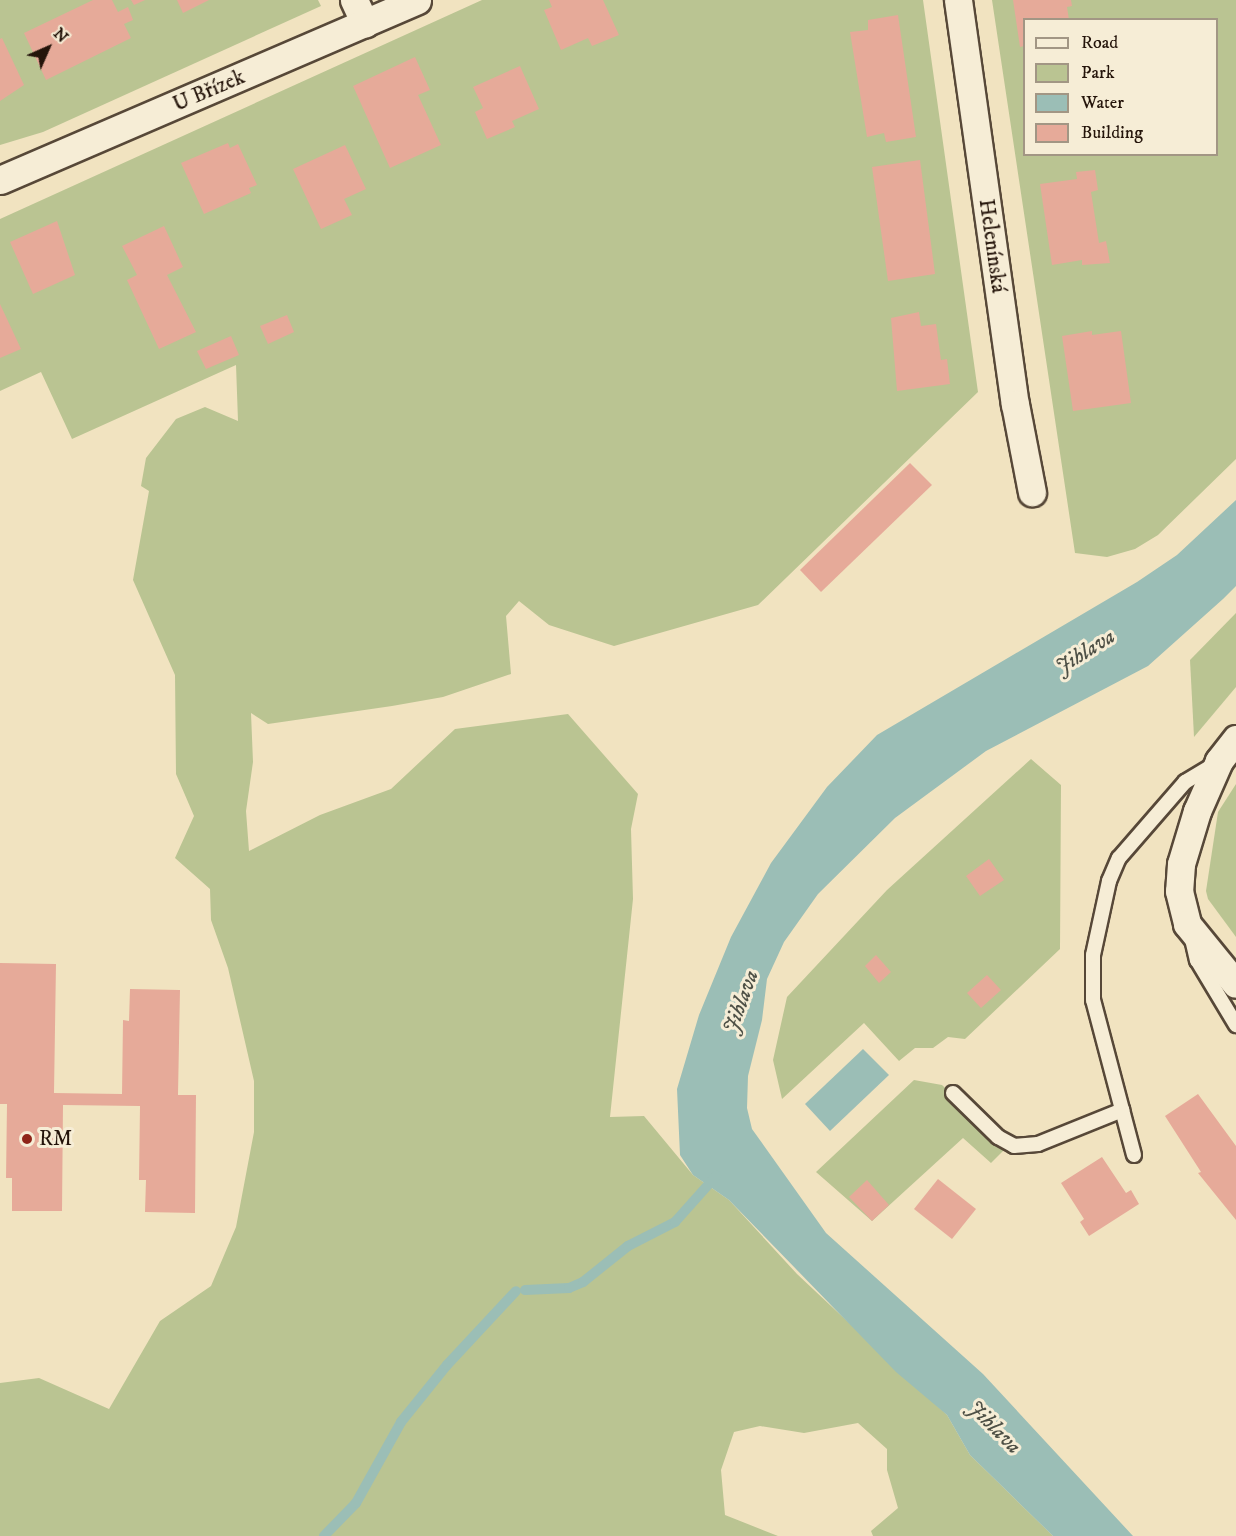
<!DOCTYPE html>
<meta charset="utf-8">
<style>
body{margin:0}
#map{position:relative;width:1236px;height:1536px;overflow:hidden;background:#f1e3c0;font-family:"IM FELL DW Pica",serif}
div>[style]{position:absolute}
.green>*{inset:0;background:#bac492}
.water>*{inset:0;background:#9bbeb6}
.stream>*{height:10px;margin:-5px;padding:0 5px;transform-origin:5px;border-radius:5px;background:#9bbeb6}
.building>*{inset:0;background:#e6aa99}
.roads{filter:drop-shadow(2px 0 #574838) drop-shadow(-2px 0 #574838) drop-shadow(0 2px #574838) drop-shadow(0 -2px #574838)}
.lane>*{height:14px;margin:-7px;padding:0 7px;transform-origin:7px;border-radius:7px;background:#f6edd6}
.street>*{height:27px;margin:-13.5px;padding:0 13.5px;transform-origin:13.5px;border-radius:13.5px;background:#f6edd6}
.dots>*{width:16px;height:16px;translate:-50% -50%;box-sizing:border-box;border:3px solid #f6edd6;border-radius:50%}
span{translate:-50% -50%;white-space:nowrap;text-align:center;line-height:1.15;-webkit-text-stroke:6px #f6edd6;paint-order:stroke}
.street-label{font-size:21px;color:#24140a}
.poi-label{font-size:21px;color:#24140a}
.left{translate:0 -50%;text-align:left}
.water-label{font-size:22px;color:#4e5046;font-style:italic}
.legend{position:absolute;left:1023px;top:18px;width:195px;height:138px;box-sizing:border-box;background:#f6edd6;border:2px solid #a29684;margin:0;padding:8px 10px;list-style:none;font-size:18px;color:#24140a}
.legend li{display:flex;align-items:center;gap:12px;height:30px}
.legend b{width:30px;border:2px solid #a29684}
.north{position:absolute;left:18px;top:18px;width:60px;height:60px;-webkit-text-stroke:4px #f6edd6;paint-order:stroke;rotate:45deg;font-size:16px;font-weight:700;line-height:24px;text-align:center;color:#24140a}
.north::after{content:'';display:block;margin:auto;width:21px;height:27px;background:#24140a;clip-path:polygon(50% 0,100% 100%,50% 72%,0 100%)}
</style>
<div id="map">
<div class="green">
<i style="clip-path:polygon(0 0,318px 0,321px 6px,43px 132px,0 145px)"></i>
<i style="clip-path:polygon(482px 0,923px 0,978px 392px,758px 605px,614px 646px,549px 625px,519px 601px,506px 616px,511px 674px,443px 697px,392px 706px,268px 724px,251px 713px,253px 762px,246px 811px,249px 851px,320px 815px,391px 789px,455px 729px,568px 714px,638px 794px,631px 829px,633px 899px,610px 1117px,644px 1116px,693px 1175px,729px 1200px,797px 1274px,947px 1415px,970px 1455px,1053px 1536px,873px 1536px,871px 1531px,898px 1508px,887px 1470px,887px 1449px,858px 1423px,804px 1433px,760px 1426px,734px 1432px,721px 1470px,725px 1515px,778px 1536px,0 1536px,0 1383px,39px 1378px,109px 1409px,160px 1321px,211px 1286px,236px 1227px,254px 1132px,254px 1081px,228px 968px,211px 920px,210px 889px,175px 858px,194px 816px,176px 774px,175px 675px,133px 580px,149px 491px,141px 486px,146px 458px,176px 419px,205px 407px,238px 421px,236px 365px,72px 439px,41px 372px,0 391px,0 219px)"></i>
<i style="clip-path:polygon(evenodd,992px 0,1236px 0,1236px 459px,1158px 535px,1135px 549px,1107px 557px,1075px 553px,992px 0,1024px 20px,1216px 20px,1216px 154px,1024px 154px,1024px 20px)"></i>
<i style="clip-path:polygon(1236px 613px,1236px 687px,1194px 737px,1190px 660px)"></i>
<i style="clip-path:polygon(1031px 759px,1061px 785px,1060px 949px,965px 1039px,948px 1037px,933px 1048px,915px 1048px,899px 1061px,864px 1023px,782px 1099px,773px 1060px,787px 997px,887px 890px)"></i>
<i style="clip-path:polygon(1236px 784px,1236px 937px,1208px 899px,1206px 891px,1218px 812px)"></i>
<i style="clip-path:polygon(914px 1080px,942px 1085px,1007px 1147px,991px 1163px,963px 1138px,872px 1221px,816px 1172px)"></i>
</div>
<div class="water">
<i style="clip-path:polygon(1236px 500px,1236px 586px,1223px 599px,1148px 666px,986px 751px,895px 818px,818px 894px,784px 942px,767px 979px,762px 1020px,748px 1076px,747px 1108px,752px 1129px,826px 1233px,983px 1374px,1133px 1536px,1053px 1536px,970px 1455px,947px 1415px,896px 1372px,729px 1200px,693px 1175px,680px 1155px,677px 1089px,699px 1015px,731px 937px,771px 863px,827px 787px,877px 735px,1137px 582px,1177px 555px)"></i>
<i style="clip-path:polygon(863px 1049px,889px 1075px,830px 1131px,805px 1104px)"></i>
</div>
<div class="stream">
<i style="left:525px;top:1290px;width:44px;rotate:-2.6deg"></i>
<i style="left:569px;top:1288px;width:15px;rotate:-23deg"></i>
<i style="left:583px;top:1282px;width:58px;rotate:-38.7deg"></i>
<i style="left:628px;top:1246px;width:53px;rotate:-27.1deg"></i>
<i style="left:675px;top:1222px;width:62px;rotate:-48.3deg"></i>
<i style="left:324px;top:1536px;width:46px;rotate:-45.9deg"></i>
<i style="left:356px;top:1503px;width:93px;rotate:-60.9deg"></i>
<i style="left:401px;top:1422px;width:73px;rotate:-51.1deg"></i>
<i style="left:447px;top:1365px;width:101px;rotate:-47deg"></i>
</div>
<div class="building">
<i style="clip-path:polygon(93px 0,112px 0,118px 12px,128px 7px,133px 20px,124px 24px,131px 38px,46px 80px,24px 33px)"></i>
<i style="clip-path:polygon(131px 0,145px 0,134px 5px)"></i>
<i style="clip-path:polygon(177px 0,209px 0,183px 13px)"></i>
<i style="clip-path:polygon(549px 0,603px 0,619px 35px,592px 46px,588px 38px,561px 50px,544px 10px,552px 7px)"></i>
<i style="clip-path:polygon(1013px 0,1071px 0,1072px 6px,1067px 7px,1069px 20px,1024px 20px,1024px 46px,1020px 47px)"></i>
<i style="clip-path:polygon(898px 15px,916px 137px,886px 142px,884px 133px,867px 137px,850px 32px,868px 30px,868px 20px)"></i>
<i style="clip-path:polygon(2px 38px,24px 85px,0 101px,0 39px)"></i>
<i style="clip-path:polygon(415px 57px,430px 90px,418px 95px,441px 145px,390px 168px,353px 86px)"></i>
<i style="clip-path:polygon(520px 66px,539px 109px,512px 121px,515px 127px,487px 139px,475px 112px,483px 108px,473px 87px)"></i>
<i style="clip-path:polygon(228px 143px,230px 148px,238px 144px,257px 185px,249px 188px,251px 193px,204px 214px,181px 163px)"></i>
<i style="clip-path:polygon(345px 145px,366px 189px,344px 199px,352px 215px,321px 229px,293px 169px)"></i>
<i style="clip-path:polygon(920px 160px,935px 274px,888px 281px,872px 167px)"></i>
<i style="clip-path:polygon(1095px 170px,1098px 190px,1091px 192px,1099px 243px,1106px 241px,1110px 263px,1082px 265px,1082px 260px,1052px 265px,1040px 184px,1077px 179px,1076px 172px)"></i>
<i style="clip-path:polygon(57px 221px,75px 275px,33px 294px,10px 242px)"></i>
<i style="clip-path:polygon(164px 226px,183px 267px,167px 275px,196px 332px,159px 349px,127px 280px,137px 275px,122px 246px)"></i>
<i style="clip-path:polygon(0 304px,21px 349px,0 358px)"></i>
<i style="clip-path:polygon(919px 312px,921px 326px,936px 324px,941px 360px,947px 359px,950px 384px,897px 391px,891px 318px)"></i>
<i style="clip-path:polygon(287px 315px,294px 332px,268px 344px,260px 326px)"></i>
<i style="clip-path:polygon(1092px 331px,1092px 335px,1121px 331px,1131px 403px,1073px 411px,1062px 336px)"></i>
<i style="clip-path:polygon(231px 336px,239px 355px,206px 369px,197px 351px)"></i>
<i style="clip-path:polygon(910px 463px,932px 485px,821px 592px,800px 570px)"></i>
<i style="clip-path:polygon(989px 859px,1004px 880px,980px 896px,966px 876px)"></i>
<i style="clip-path:polygon(876px 955px,891px 972px,879px 983px,865px 966px)"></i>
<i style="clip-path:polygon(0 963px,56px 964px,54px 1093px,122px 1094px,123px 1020px,129px 1021px,130px 989px,180px 990px,178px 1095px,196px 1095px,195px 1213px,145px 1212px,146px 1180px,139px 1180px,140px 1106px,63px 1105px,62px 1211px,12px 1211px,12px 1178px,6px 1178px,7px 1104px,0 1104px)"></i>
<i style="clip-path:polygon(987px 975px,1001px 990px,981px 1008px,967px 993px)"></i>
<i style="clip-path:polygon(1198px 1094px,1236px 1146px,1236px 1220px,1198px 1173px,1201px 1172px,1165px 1116px)"></i>
<i style="clip-path:polygon(1102px 1157px,1126px 1193px,1131px 1190px,1139px 1204px,1089px 1236px,1080px 1222px,1084px 1219px,1061px 1183px)"></i>
<i style="clip-path:polygon(938px 1179px,976px 1209px,952px 1239px,914px 1209px)"></i>
<i style="clip-path:polygon(867px 1180px,889px 1205px,872px 1221px,849px 1197px)"></i>
</div>
<div class="roads">
<div class="lane">
<i style="left:1192px;top:939px;width:22px;rotate:77deg"></i>
<i style="left:1197px;top:960px;width:76px;rotate:59deg"></i>
<i style="left:953px;top:1093px;width:63px;rotate:44.4deg"></i>
<i style="left:998px;top:1137px;width:18px;rotate:29deg"></i>
<i style="left:1014px;top:1146px;width:24px;rotate:-5deg"></i>
<i style="left:1038px;top:1144px;width:91px;rotate:-22deg"></i>
<i style="left:1134px;top:1155px;width:160px;rotate:-104.8deg"></i>
<i style="left:1093px;top:1000px;width:45px;rotate:-90deg"></i>
<i style="left:1093px;top:955px;width:76px;rotate:-77.8deg"></i>
<i style="left:1109px;top:881px;width:25px;rotate:-67deg"></i>
<i style="left:1119px;top:858px;width:101px;rotate:-49deg"></i>
<i style="left:1185px;top:782px;width:33px;rotate:-31deg"></i>
</div>
<div class="street">
<i style="left:354px;top:0;width:26px;rotate:65deg"></i>
<i style="left:958px;top:0;width:408px;rotate:82deg"></i>
<i style="left:1015px;top:404px;width:90px;rotate:79.1deg"></i>
<i style="left:0;top:180px;width:454px;rotate:-23.3deg"></i>
<i style="left:1236px;top:739px;width:28px;rotate:128deg"></i>
<i style="left:1219px;top:761px;width:55px;rotate:113.7deg"></i>
<i style="left:1197px;top:811px;width:55px;rotate:106.8deg"></i>
<i style="left:1181px;top:864px;width:27px;rotate:94deg"></i>
<i style="left:1179px;top:891px;width:34px;rotate:76deg"></i>
<i style="left:1187px;top:924px;width:77px;rotate:50.8deg"></i>
</div>
</div>
<div class="dots">
<i style="left:27px;top:1139px;background:#8f2418"></i>
</div>
<div class="street-label">
<span style="left:209px;top:91px;rotate:-23deg">U Břízek</span>
<span style="left:992px;top:246px;rotate:82deg">Helenínská</span>
</div>
<div class="poi-label">
<span class="left" style="left:39px;top:1139px">RM</span>
</div>
<div class="water-label">
<span style="left:1085px;top:652px;rotate:-32deg">Jihlava</span>
<span style="left:741px;top:1002px;rotate:-70deg">Jihlava</span>
<span style="left:994px;top:1427px;rotate:45deg">Jihlava</span>
</div>
<ul class="legend">
<li><b style="height:8px;background:#f6edd6"></b>Road</li>
<li><b style="height:16px;background:#bac492"></b>Park</li>
<li><b style="height:16px;background:#9bbeb6"></b>Water</li>
<li><b style="height:16px;background:#e6aa99"></b>Building</li>
</ul>
<div class="north">N</div>
</div>
